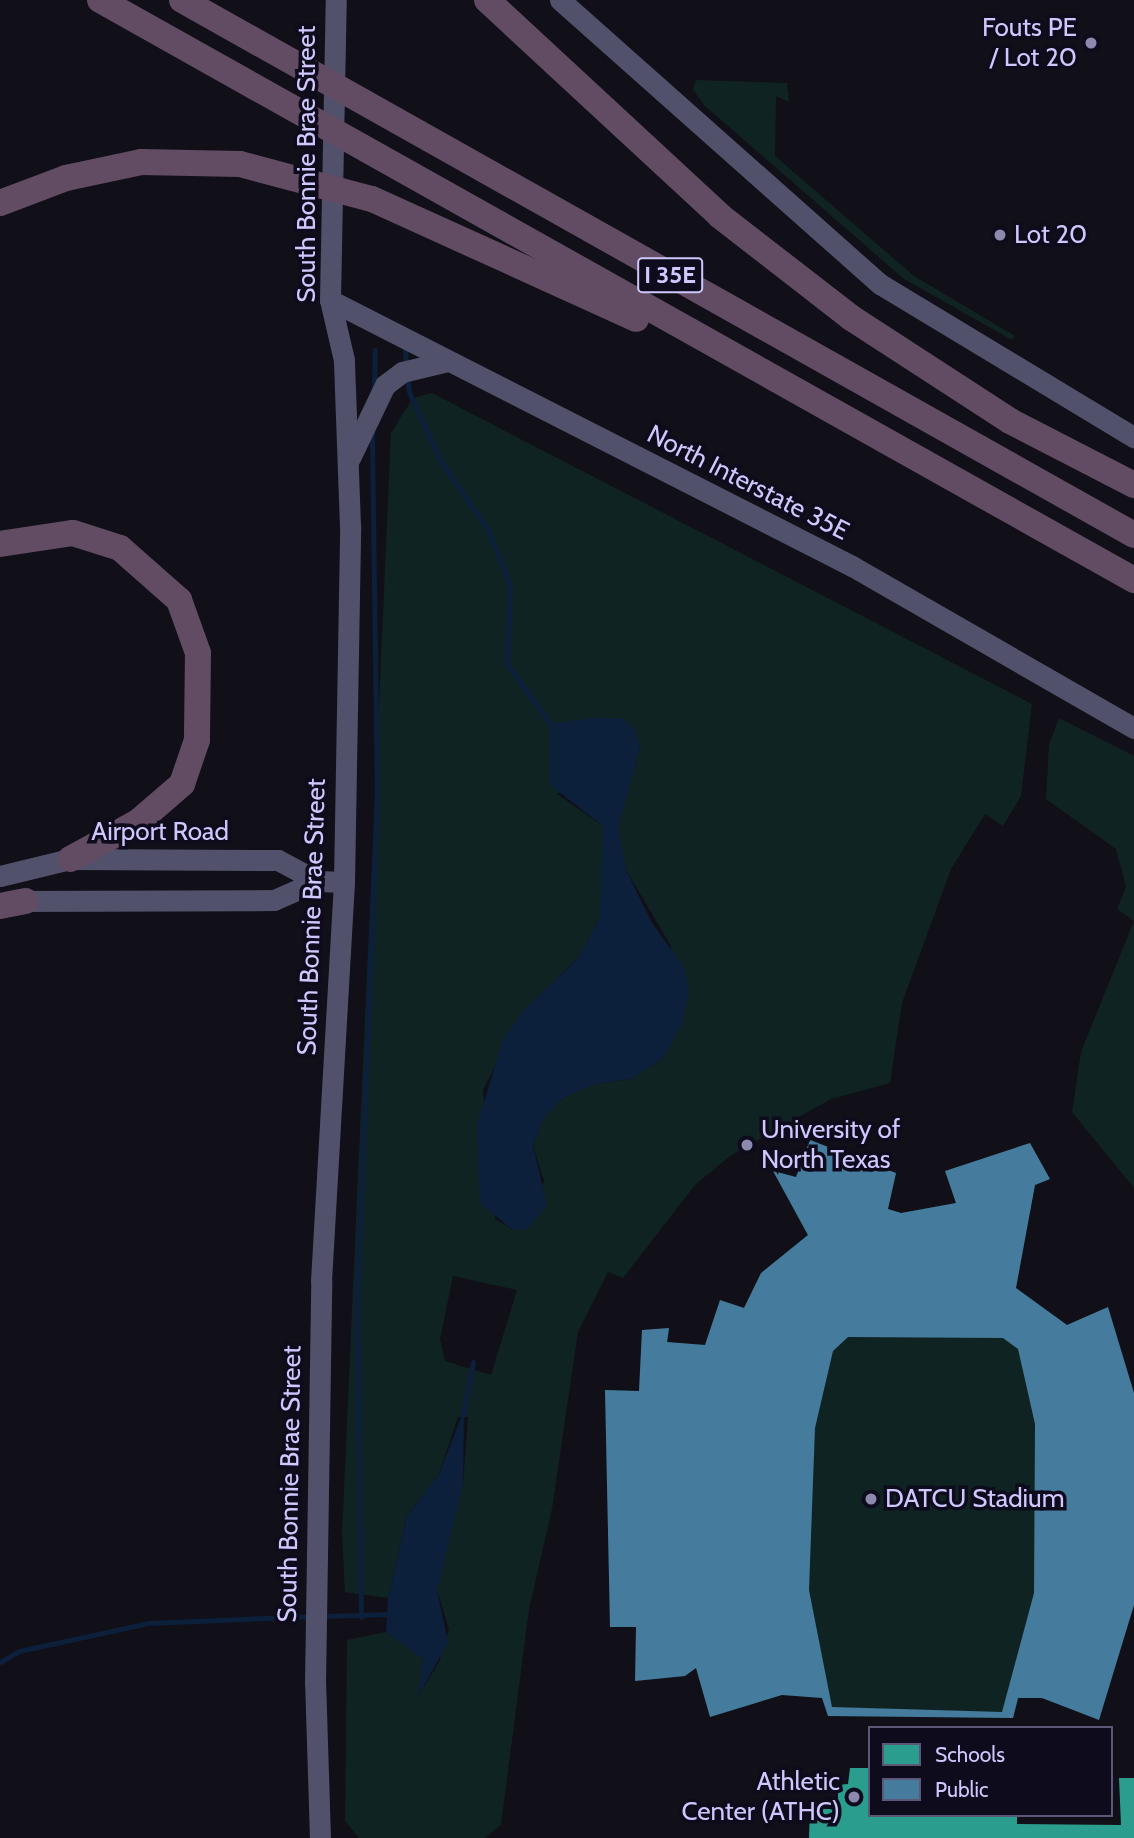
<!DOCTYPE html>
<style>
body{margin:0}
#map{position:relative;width:1134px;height:1838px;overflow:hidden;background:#111018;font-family:Cabin,sans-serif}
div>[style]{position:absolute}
.green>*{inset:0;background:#0f2323}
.water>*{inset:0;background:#0c1f3b}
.schools>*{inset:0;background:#2a9d8f}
.public>*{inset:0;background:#457b9d}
.stream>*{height:5px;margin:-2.5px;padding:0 2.5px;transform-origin:2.5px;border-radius:2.5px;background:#0c1f3b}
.secondary>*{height:21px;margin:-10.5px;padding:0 10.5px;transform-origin:10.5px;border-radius:10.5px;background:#52516c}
.highway>*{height:26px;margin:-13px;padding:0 13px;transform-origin:13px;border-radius:13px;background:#624c64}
.dots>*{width:19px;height:19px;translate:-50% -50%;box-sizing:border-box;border:4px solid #0e0c1c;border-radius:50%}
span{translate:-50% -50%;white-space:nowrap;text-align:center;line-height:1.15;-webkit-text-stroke:7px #0e0c1c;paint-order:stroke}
.shield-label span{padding:2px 5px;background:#0e0c1c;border:2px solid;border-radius:5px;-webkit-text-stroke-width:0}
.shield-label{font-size:24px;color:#cec8fe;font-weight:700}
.poi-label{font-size:26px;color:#cec8fe}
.right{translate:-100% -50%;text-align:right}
.left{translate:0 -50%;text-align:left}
.street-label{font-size:26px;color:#cec8fe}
.legend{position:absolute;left:868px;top:1726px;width:245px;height:91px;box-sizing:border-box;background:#0e0c1c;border:2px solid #5b5776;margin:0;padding:9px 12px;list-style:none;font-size:21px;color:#cec8fe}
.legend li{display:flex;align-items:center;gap:14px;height:35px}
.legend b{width:35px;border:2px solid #5b5776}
</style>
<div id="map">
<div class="green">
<i style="clip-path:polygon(696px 80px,787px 83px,789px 102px,776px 96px,775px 156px,914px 276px,1015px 336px,1012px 340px,904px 279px,705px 106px,693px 90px)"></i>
<i style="clip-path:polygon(evenodd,432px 393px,1032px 704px,1021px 796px,1003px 826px,985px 814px,951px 869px,902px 1003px,890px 1083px,831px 1099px,730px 1156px,695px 1185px,623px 1278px,608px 1272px,578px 1332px,552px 1509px,529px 1609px,501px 1825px,485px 1838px,359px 1838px,345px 1821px,347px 1640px,386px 1632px,406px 1646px,423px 1659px,419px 1695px,439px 1662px,449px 1629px,437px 1590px,440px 1562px,463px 1484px,468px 1417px,458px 1417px,439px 1474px,407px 1516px,388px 1598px,345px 1592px,342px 1535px,391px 433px,413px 398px,432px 393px,640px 747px,617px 828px,626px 870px,671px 946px,663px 1058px,631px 1079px,592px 1084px,562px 1099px,544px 1117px,533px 1146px,544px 1181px,526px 1229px,512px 1229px,495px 1219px,483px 1090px,524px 1010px,579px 957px,600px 917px,606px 886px,603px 826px,557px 794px,640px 747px,432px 393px,453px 1276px,517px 1290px,491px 1375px,445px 1361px,440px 1339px,453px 1276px)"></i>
<i style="clip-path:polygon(1059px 718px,1134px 756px,1134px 1188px,1072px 1112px,1081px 1052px,1134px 921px,1117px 909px,1126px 887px,1116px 849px,1046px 799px,1049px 745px)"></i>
<i style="clip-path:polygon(810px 1140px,896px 1173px,888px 1209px,901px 1213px,956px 1203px,945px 1171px,1030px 1143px,1050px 1179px,1035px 1185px,1016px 1288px,1067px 1325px,1108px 1307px,1134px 1393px,1134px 1605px,1099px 1720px,1042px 1698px,1019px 1698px,1013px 1718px,828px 1716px,822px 1698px,782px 1695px,710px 1717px,696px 1668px,685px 1676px,635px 1681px,636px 1627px,610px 1627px,605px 1390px,639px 1391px,642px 1330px,669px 1328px,668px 1342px,705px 1345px,720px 1300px,744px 1308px,761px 1273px,807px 1235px,773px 1171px,796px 1177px)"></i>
</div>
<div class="water">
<i style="clip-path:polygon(590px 718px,621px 718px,634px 728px,640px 747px,618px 828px,626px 870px,652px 923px,684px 967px,689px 991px,682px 1024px,663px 1058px,631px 1079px,593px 1084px,562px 1099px,544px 1117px,533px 1146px,547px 1205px,526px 1230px,512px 1229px,480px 1203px,477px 1125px,503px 1040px,524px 1010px,579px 957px,600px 917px,603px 826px,550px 785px,550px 724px)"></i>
<i style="clip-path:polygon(464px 1410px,463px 1484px,437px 1590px,448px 1642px,418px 1697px,423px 1659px,386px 1632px,388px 1598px,407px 1516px,439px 1474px)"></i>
</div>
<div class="schools">
<i style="clip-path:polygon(850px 1768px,870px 1768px,870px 1815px,1017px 1815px,1017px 1824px,1121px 1825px,1119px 1778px,1134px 1778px,1134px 1838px,809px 1838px,810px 1809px,838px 1809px,838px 1785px,848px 1784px)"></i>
</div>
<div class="public">
<i style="clip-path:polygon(evenodd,810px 1140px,896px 1173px,888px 1209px,901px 1213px,956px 1203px,945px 1171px,1030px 1143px,1050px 1179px,1035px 1185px,1016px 1288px,1067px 1325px,1108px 1307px,1134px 1393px,1134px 1605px,1099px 1720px,1042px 1698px,1018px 1698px,1013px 1718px,828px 1716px,822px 1698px,782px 1695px,710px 1717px,696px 1668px,685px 1676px,635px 1681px,636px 1627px,610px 1627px,605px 1390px,639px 1391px,642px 1330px,669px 1328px,667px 1342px,705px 1345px,720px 1300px,744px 1308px,761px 1273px,808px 1235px,773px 1171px,796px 1177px,810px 1140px,848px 1337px,1003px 1338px,1018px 1349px,1035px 1424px,1034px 1593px,1002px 1712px,832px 1707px,809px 1590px,815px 1428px,833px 1351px,848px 1337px)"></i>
</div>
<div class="stream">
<i style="left:405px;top:350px;width:15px;rotate:86deg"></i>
<i style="left:407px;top:374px;width:18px;rotate:84deg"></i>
<i style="left:409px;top:392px;width:75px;rotate:65.5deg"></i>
<i style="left:440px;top:460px;width:85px;rotate:55.6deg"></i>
<i style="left:488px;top:530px;width:59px;rotate:68.2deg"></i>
<i style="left:510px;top:585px;width:79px;rotate:92.2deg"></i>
<i style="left:507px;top:664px;width:80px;rotate:54.1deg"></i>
<i style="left:374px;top:389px;width:39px;rotate:-89deg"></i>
<i style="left:463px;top:1415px;width:54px;rotate:-79.3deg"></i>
<i style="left:322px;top:1616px;width:69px;rotate:-1.7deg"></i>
<i style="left:361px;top:1617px;width:320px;rotate:-90.7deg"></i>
<i style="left:357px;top:1297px;width:499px;rotate:-87.7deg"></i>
<i style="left:377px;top:798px;width:368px;rotate:-90.8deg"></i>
<i style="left:0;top:1662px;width:22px;rotate:-30deg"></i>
<i style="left:19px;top:1651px;width:133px;rotate:-12.2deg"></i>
<i style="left:149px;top:1623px;width:164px;rotate:-2.4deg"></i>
</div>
<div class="secondary">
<i style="left:560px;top:0;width:428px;rotate:41.6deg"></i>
<i style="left:880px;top:284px;width:297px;rotate:31.1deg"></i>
<i style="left:330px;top:300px;width:586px;rotate:27deg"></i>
<i style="left:852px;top:566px;width:325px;rotate:29.9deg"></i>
<i style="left:350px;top:458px;width:81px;rotate:-64.4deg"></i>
<i style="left:385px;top:385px;width:21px;rotate:-37deg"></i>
<i style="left:402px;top:372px;width:47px;rotate:-13.4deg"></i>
<i style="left:0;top:876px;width:72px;rotate:-13.7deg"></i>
<i style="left:70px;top:859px;width:208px;rotate:0.3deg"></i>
<i style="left:278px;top:860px;width:44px;rotate:28.3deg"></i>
<i style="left:317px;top:881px;width:27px;rotate:2deg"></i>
<i style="left:12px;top:901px;width:262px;rotate:-0.2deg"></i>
<i style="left:274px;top:900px;width:47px;rotate:-23.8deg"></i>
<i style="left:320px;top:1838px;width:155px;rotate:-91.8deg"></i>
<i style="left:315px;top:1683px;width:402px;rotate:-89.1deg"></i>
<i style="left:321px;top:1281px;width:400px;rotate:-86.7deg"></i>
<i style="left:344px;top:882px;width:356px;rotate:-89deg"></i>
<i style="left:350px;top:526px;width:166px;rotate:-92.1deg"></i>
<i style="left:344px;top:360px;width:62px;rotate:-103.1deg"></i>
<i style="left:330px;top:300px;width:300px;rotate:-88.9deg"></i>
</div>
<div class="highway">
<i style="left:100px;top:0;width:1186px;rotate:29.29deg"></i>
<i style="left:182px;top:0;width:1092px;rotate:29.33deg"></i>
<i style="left:487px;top:0;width:318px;rotate:42.8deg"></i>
<i style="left:720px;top:216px;width:165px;rotate:37.8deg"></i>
<i style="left:850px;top:317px;width:191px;rotate:33deg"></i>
<i style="left:1010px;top:421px;width:140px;rotate:27.3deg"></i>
<i style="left:0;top:203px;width:71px;rotate:-20.7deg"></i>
<i style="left:66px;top:178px;width:77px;rotate:-12deg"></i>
<i style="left:141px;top:162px;width:99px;rotate:1.2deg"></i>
<i style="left:240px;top:164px;width:137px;rotate:14.9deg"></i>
<i style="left:372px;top:199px;width:290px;rotate:24.4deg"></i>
<i style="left:0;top:544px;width:74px;rotate:-8.6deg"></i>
<i style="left:73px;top:533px;width:49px;rotate:17.7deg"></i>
<i style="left:120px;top:548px;width:79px;rotate:41.4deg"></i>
<i style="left:179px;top:600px;width:56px;rotate:70.3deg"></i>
<i style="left:198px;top:653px;width:87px;rotate:90.7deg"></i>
<i style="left:197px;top:740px;width:46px;rotate:108.8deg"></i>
<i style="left:182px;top:784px;width:58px;rotate:139.2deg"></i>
<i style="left:138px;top:822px;width:77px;rotate:151.4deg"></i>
<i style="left:0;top:906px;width:26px;rotate:-11deg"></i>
</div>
<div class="dots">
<i style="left:1091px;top:43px;background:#8c88ae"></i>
<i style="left:1000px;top:235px;background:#8c88ae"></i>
<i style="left:747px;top:1145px;background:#8c88ae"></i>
<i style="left:871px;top:1499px;background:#8c88ae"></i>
<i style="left:854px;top:1797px;background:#8c88ae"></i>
</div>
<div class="shield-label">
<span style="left:670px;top:275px">I 35E</span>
</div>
<div class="poi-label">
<span class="right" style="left:1077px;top:43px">Fouts PE<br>/ Lot 20</span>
<span class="left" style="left:1014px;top:235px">Lot 20</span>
<span class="left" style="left:761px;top:1145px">University of<br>North Texas</span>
<span class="left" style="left:885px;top:1499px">DATCU Stadium</span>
<span class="right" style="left:840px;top:1797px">Athletic<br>Center (ATHC)</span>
</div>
<div class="street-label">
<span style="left:307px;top:164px;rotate:-90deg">South Bonnie Brae Street</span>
<span style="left:748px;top:483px;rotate:27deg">North Interstate 35E</span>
<span style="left:160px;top:832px">Airport Road</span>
<span style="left:312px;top:917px;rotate:-88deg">South Bonnie Brae Street</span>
<span style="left:290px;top:1484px;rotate:-89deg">South Bonnie Brae Street</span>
</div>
<ul class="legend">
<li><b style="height:19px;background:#2a9d8f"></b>Schools</li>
<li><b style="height:19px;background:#457b9d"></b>Public</li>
</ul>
</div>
